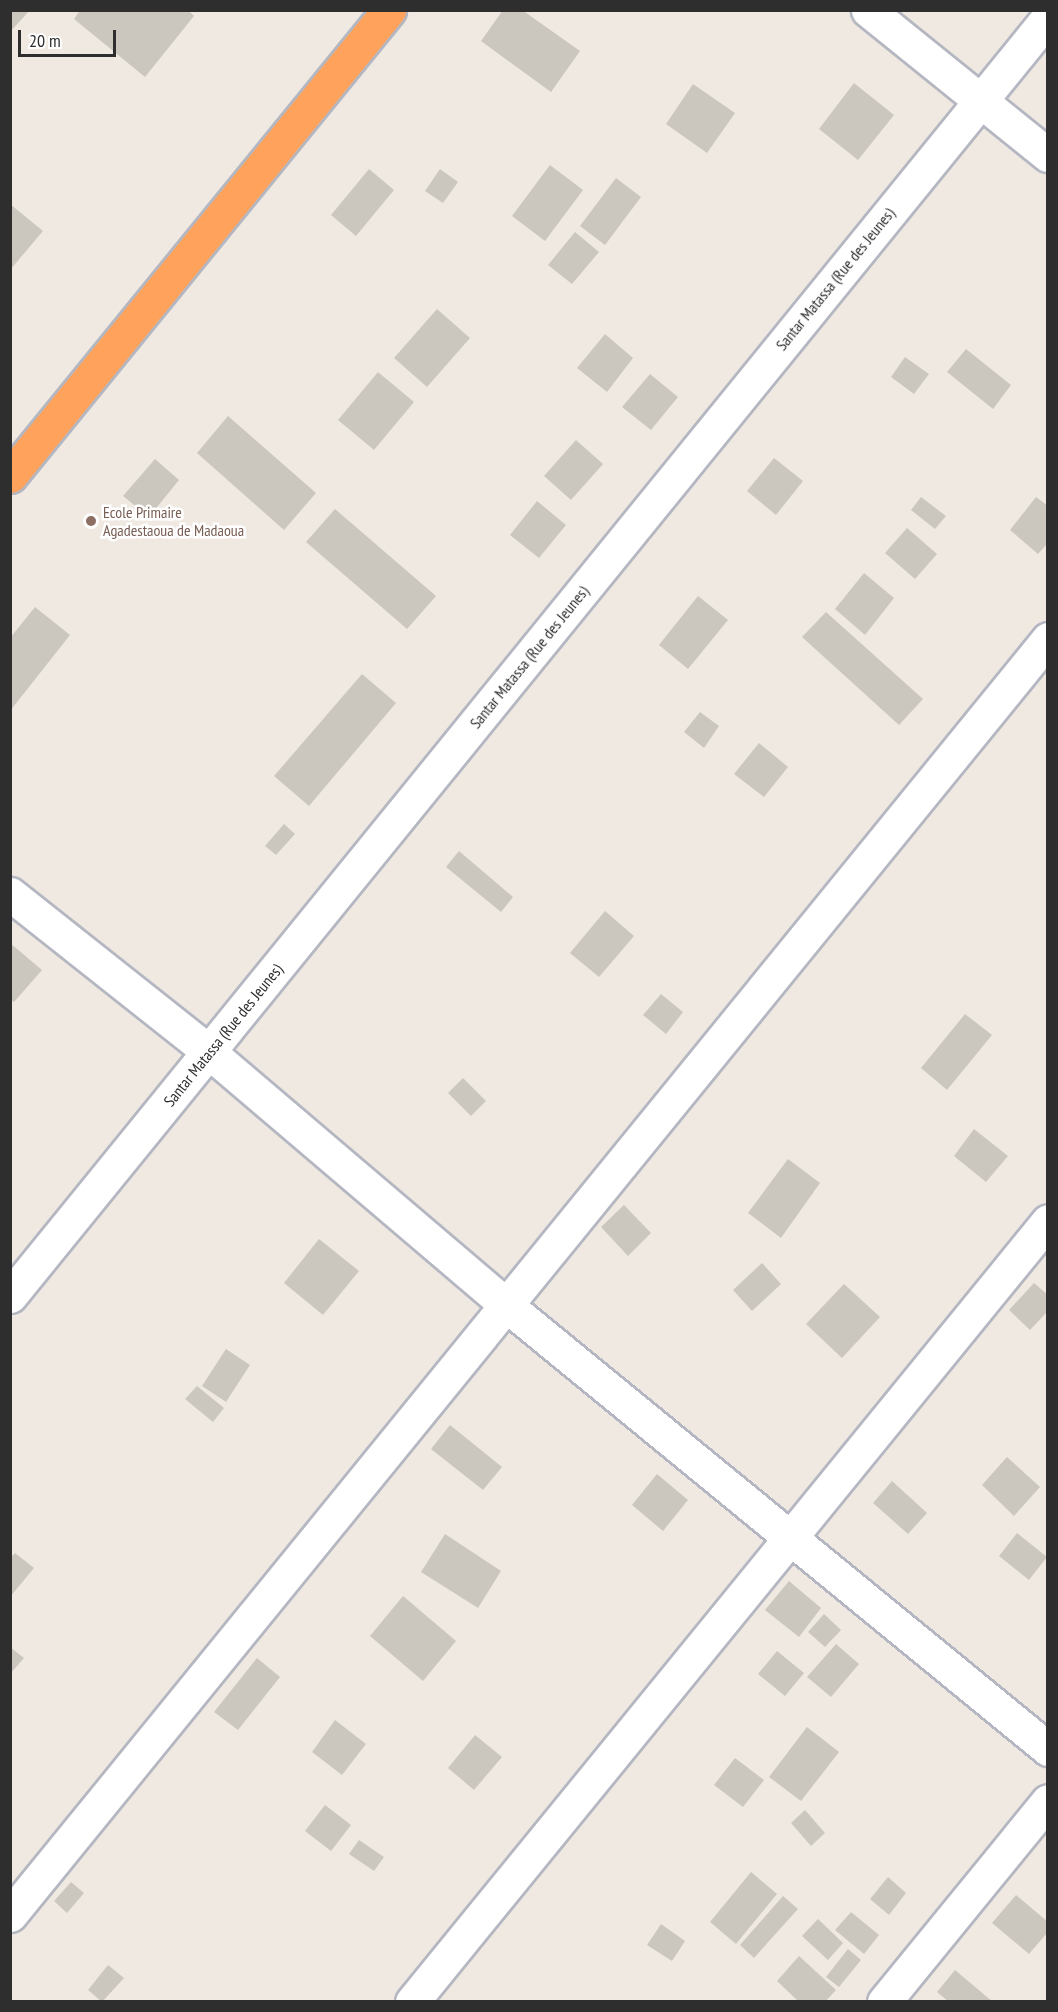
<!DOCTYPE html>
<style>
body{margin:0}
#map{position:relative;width:1058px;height:2012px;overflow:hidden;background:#efe9e1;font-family:"PT Sans Narrow",sans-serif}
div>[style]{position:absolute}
.building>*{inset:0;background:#cbc7bf}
.roads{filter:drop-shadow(2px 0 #b4b7c1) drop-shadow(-2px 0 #b4b7c1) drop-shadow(0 2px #b4b7c1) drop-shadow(0 -2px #b4b7c1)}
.street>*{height:33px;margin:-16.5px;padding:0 16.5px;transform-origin:16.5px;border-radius:16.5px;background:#fff}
.highway>*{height:33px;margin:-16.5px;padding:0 16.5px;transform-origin:16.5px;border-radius:16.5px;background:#ffa35c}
.dots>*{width:16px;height:16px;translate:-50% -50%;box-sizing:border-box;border:3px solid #fff;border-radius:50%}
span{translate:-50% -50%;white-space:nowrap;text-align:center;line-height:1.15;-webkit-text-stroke:5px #fff;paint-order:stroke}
.street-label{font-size:16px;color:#2e2e2e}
.education-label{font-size:16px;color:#785e54}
.left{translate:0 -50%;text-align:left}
.frame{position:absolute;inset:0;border:12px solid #2e2e2e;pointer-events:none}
.scale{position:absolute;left:18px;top:30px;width:98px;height:27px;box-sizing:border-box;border:3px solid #2e2e2e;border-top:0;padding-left:8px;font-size:18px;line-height:21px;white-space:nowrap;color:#2e2e2e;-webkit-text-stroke:4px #fff;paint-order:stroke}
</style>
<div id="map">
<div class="building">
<i style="clip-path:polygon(10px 10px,30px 10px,10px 32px)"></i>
<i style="clip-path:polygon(80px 10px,188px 10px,194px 16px,145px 77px,74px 19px)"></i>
<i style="clip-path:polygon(503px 10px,522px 10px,580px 51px,551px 92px,481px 41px)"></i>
<i style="clip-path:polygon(854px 83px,894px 115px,858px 160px,819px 129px)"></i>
<i style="clip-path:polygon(693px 84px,735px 113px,707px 153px,666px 124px)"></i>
<i style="clip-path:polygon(550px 165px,583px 190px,545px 241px,512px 216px)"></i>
<i style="clip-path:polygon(369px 169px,394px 190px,356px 236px,331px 215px)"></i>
<i style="clip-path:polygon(440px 169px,458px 182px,443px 203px,425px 191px)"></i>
<i style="clip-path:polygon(616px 178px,641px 197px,605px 245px,580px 226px)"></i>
<i style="clip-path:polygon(10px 204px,43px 231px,10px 270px)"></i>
<i style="clip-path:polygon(575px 232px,599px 252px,572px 284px,548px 265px)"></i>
<i style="clip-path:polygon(437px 309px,470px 338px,427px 387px,394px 358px)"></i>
<i style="clip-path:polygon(605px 334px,633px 358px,607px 392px,577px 368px)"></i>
<i style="clip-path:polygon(966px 349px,1011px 385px,993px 409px,947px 372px)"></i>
<i style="clip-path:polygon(905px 357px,929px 374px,914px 394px,891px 377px)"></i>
<i style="clip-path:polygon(378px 372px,414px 402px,374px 450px,338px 420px)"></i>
<i style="clip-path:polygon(650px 374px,678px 397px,651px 430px,622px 407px)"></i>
<i style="clip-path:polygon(228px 416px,316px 493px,284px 530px,197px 453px)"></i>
<i style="clip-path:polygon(576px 440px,603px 464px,571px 500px,544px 476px)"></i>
<i style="clip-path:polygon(774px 458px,803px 481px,776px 515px,747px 491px)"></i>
<i style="clip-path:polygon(155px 459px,179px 480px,149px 517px,123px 496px)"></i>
<i style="clip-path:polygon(921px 497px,946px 516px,935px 529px,911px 510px)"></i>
<i style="clip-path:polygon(1036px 497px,1048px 506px,1048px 543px,1038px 554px,1010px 530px)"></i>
<i style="clip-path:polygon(537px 501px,566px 525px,539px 558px,510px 535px)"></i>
<i style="clip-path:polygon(335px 509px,436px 596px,407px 629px,306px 542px)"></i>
<i style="clip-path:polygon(907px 528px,937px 554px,915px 579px,885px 553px)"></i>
<i style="clip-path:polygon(864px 573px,894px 598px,865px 635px,835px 609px)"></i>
<i style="clip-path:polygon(698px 596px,728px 620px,688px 669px,659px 645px)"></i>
<i style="clip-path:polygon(35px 607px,70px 635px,10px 711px,10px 638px)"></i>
<i style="clip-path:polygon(826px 612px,923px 699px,899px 725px,802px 637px)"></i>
<i style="clip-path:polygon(362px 674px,396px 703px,309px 806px,274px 776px)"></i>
<i style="clip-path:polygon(700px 712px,719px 726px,704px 748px,684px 732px)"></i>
<i style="clip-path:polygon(759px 743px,788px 767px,764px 797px,734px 774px)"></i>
<i style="clip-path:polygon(284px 824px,295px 834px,276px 855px,265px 846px)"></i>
<i style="clip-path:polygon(459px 851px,513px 897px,501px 912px,446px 867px)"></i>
<i style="clip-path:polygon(605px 911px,634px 936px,599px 977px,570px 953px)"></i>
<i style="clip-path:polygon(10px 943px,42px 970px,14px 1002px,10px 999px)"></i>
<i style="clip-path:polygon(661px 994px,683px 1012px,666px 1034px,643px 1015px)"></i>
<i style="clip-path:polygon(965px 1014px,992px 1035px,947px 1090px,921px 1068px)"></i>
<i style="clip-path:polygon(463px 1078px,486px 1101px,471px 1116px,448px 1093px)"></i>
<i style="clip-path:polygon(974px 1129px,1008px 1156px,986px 1182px,954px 1156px)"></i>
<i style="clip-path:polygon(788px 1159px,820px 1183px,781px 1238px,748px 1213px)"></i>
<i style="clip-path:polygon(624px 1205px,651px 1233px,628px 1256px,601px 1227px)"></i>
<i style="clip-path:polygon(319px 1239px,359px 1271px,323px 1315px,284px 1283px)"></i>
<i style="clip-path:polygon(762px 1263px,781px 1284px,752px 1311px,733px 1290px)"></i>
<i style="clip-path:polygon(1034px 1283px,1048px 1295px,1048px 1311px,1030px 1330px,1009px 1310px)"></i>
<i style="clip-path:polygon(844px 1284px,880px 1317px,842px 1358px,806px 1324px)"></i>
<i style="clip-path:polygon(226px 1349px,250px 1365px,226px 1402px,202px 1386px)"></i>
<i style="clip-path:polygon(197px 1386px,224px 1408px,213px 1422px,185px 1399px)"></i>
<i style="clip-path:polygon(450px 1425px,502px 1467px,483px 1490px,431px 1449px)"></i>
<i style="clip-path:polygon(1007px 1457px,1040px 1487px,1014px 1516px,982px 1485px)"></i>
<i style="clip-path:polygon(657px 1474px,688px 1500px,663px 1531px,632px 1505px)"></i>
<i style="clip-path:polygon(892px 1481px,927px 1513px,908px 1534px,873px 1503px)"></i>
<i style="clip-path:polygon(1017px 1533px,1047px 1557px,1029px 1580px,999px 1556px)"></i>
<i style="clip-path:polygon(445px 1534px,501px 1571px,478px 1608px,421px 1572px)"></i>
<i style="clip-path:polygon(15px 1553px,34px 1568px,10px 1597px,10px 1558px)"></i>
<i style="clip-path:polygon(789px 1581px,821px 1608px,799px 1637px,765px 1610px)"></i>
<i style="clip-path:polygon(403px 1596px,456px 1641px,423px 1681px,370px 1636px)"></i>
<i style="clip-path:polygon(824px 1614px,841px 1630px,825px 1647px,808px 1632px)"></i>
<i style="clip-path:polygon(836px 1644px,859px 1664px,831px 1697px,807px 1677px)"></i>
<i style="clip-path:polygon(10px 1647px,24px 1658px,10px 1674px)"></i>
<i style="clip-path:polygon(777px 1651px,804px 1673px,785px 1696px,758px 1674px)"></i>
<i style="clip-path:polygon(257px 1658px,280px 1677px,238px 1730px,214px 1712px)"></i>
<i style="clip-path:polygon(335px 1720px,366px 1744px,342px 1775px,312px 1752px)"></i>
<i style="clip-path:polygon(807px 1727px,839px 1752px,801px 1801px,769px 1777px)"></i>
<i style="clip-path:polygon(475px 1735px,502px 1757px,474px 1790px,448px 1768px)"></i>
<i style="clip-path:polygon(735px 1758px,764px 1780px,743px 1807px,714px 1785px)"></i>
<i style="clip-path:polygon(325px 1805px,351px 1825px,331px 1851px,305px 1831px)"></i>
<i style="clip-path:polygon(805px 1810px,825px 1833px,811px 1846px,791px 1823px)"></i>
<i style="clip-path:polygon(359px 1840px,384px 1857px,374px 1871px,349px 1854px)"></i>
<i style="clip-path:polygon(751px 1872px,777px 1894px,736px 1944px,710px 1922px)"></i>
<i style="clip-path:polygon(888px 1877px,906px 1893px,889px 1915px,870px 1899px)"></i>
<i style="clip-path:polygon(71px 1882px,84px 1893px,67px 1913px,54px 1901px)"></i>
<i style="clip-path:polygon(1016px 1895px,1048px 1922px,1048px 1932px,1029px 1954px,992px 1923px)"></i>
<i style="clip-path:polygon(783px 1896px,798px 1909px,754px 1958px,740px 1945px)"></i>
<i style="clip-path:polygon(851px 1912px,879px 1935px,864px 1954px,835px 1930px)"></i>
<i style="clip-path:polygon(818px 1919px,843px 1943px,828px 1960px,802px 1936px)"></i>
<i style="clip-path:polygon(661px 1924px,685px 1941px,672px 1961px,647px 1945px)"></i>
<i style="clip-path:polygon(848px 1949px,861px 1960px,839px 1987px,826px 1977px)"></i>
<i style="clip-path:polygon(799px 1956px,836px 1990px,825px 2002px,799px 2002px,777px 1981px)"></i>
<i style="clip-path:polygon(108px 1965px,124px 1978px,102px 2002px,88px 1990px)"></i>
<i style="clip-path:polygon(955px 1970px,993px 2002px,949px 2002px,937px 1992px)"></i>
</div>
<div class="roads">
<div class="street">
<i style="left:868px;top:10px;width:231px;rotate:38.9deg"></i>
<i style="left:10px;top:894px;width:254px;rotate:38.4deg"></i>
<i style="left:209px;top:1052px;width:390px;rotate:40.4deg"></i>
<i style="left:506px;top:1305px;width:701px;rotate:39.32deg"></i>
<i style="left:10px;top:1296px;width:1646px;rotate:-50.92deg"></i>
<i style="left:10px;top:1915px;width:1645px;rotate:-50.87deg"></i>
<i style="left:412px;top:2002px;width:1007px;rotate:-50.84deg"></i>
<i style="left:884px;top:2002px;width:259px;rotate:-50.8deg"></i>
</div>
<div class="highway">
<i style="left:10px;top:476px;width:601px;rotate:-50.88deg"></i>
</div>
</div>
<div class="dots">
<i style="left:91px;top:521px;background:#8d6e63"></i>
</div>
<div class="street-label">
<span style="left:835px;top:279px;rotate:-51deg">Santar Matassa (Rue des Jeunes)</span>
<span style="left:529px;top:657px;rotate:-51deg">Santar Matassa (Rue des Jeunes)</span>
<span style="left:223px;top:1035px;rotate:-51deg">Santar Matassa (Rue des Jeunes)</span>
</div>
<div class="education-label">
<span class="left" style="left:103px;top:521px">Ecole Primaire<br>Agadestaoua de Madaoua</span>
</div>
<div class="frame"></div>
<div class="scale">20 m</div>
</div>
